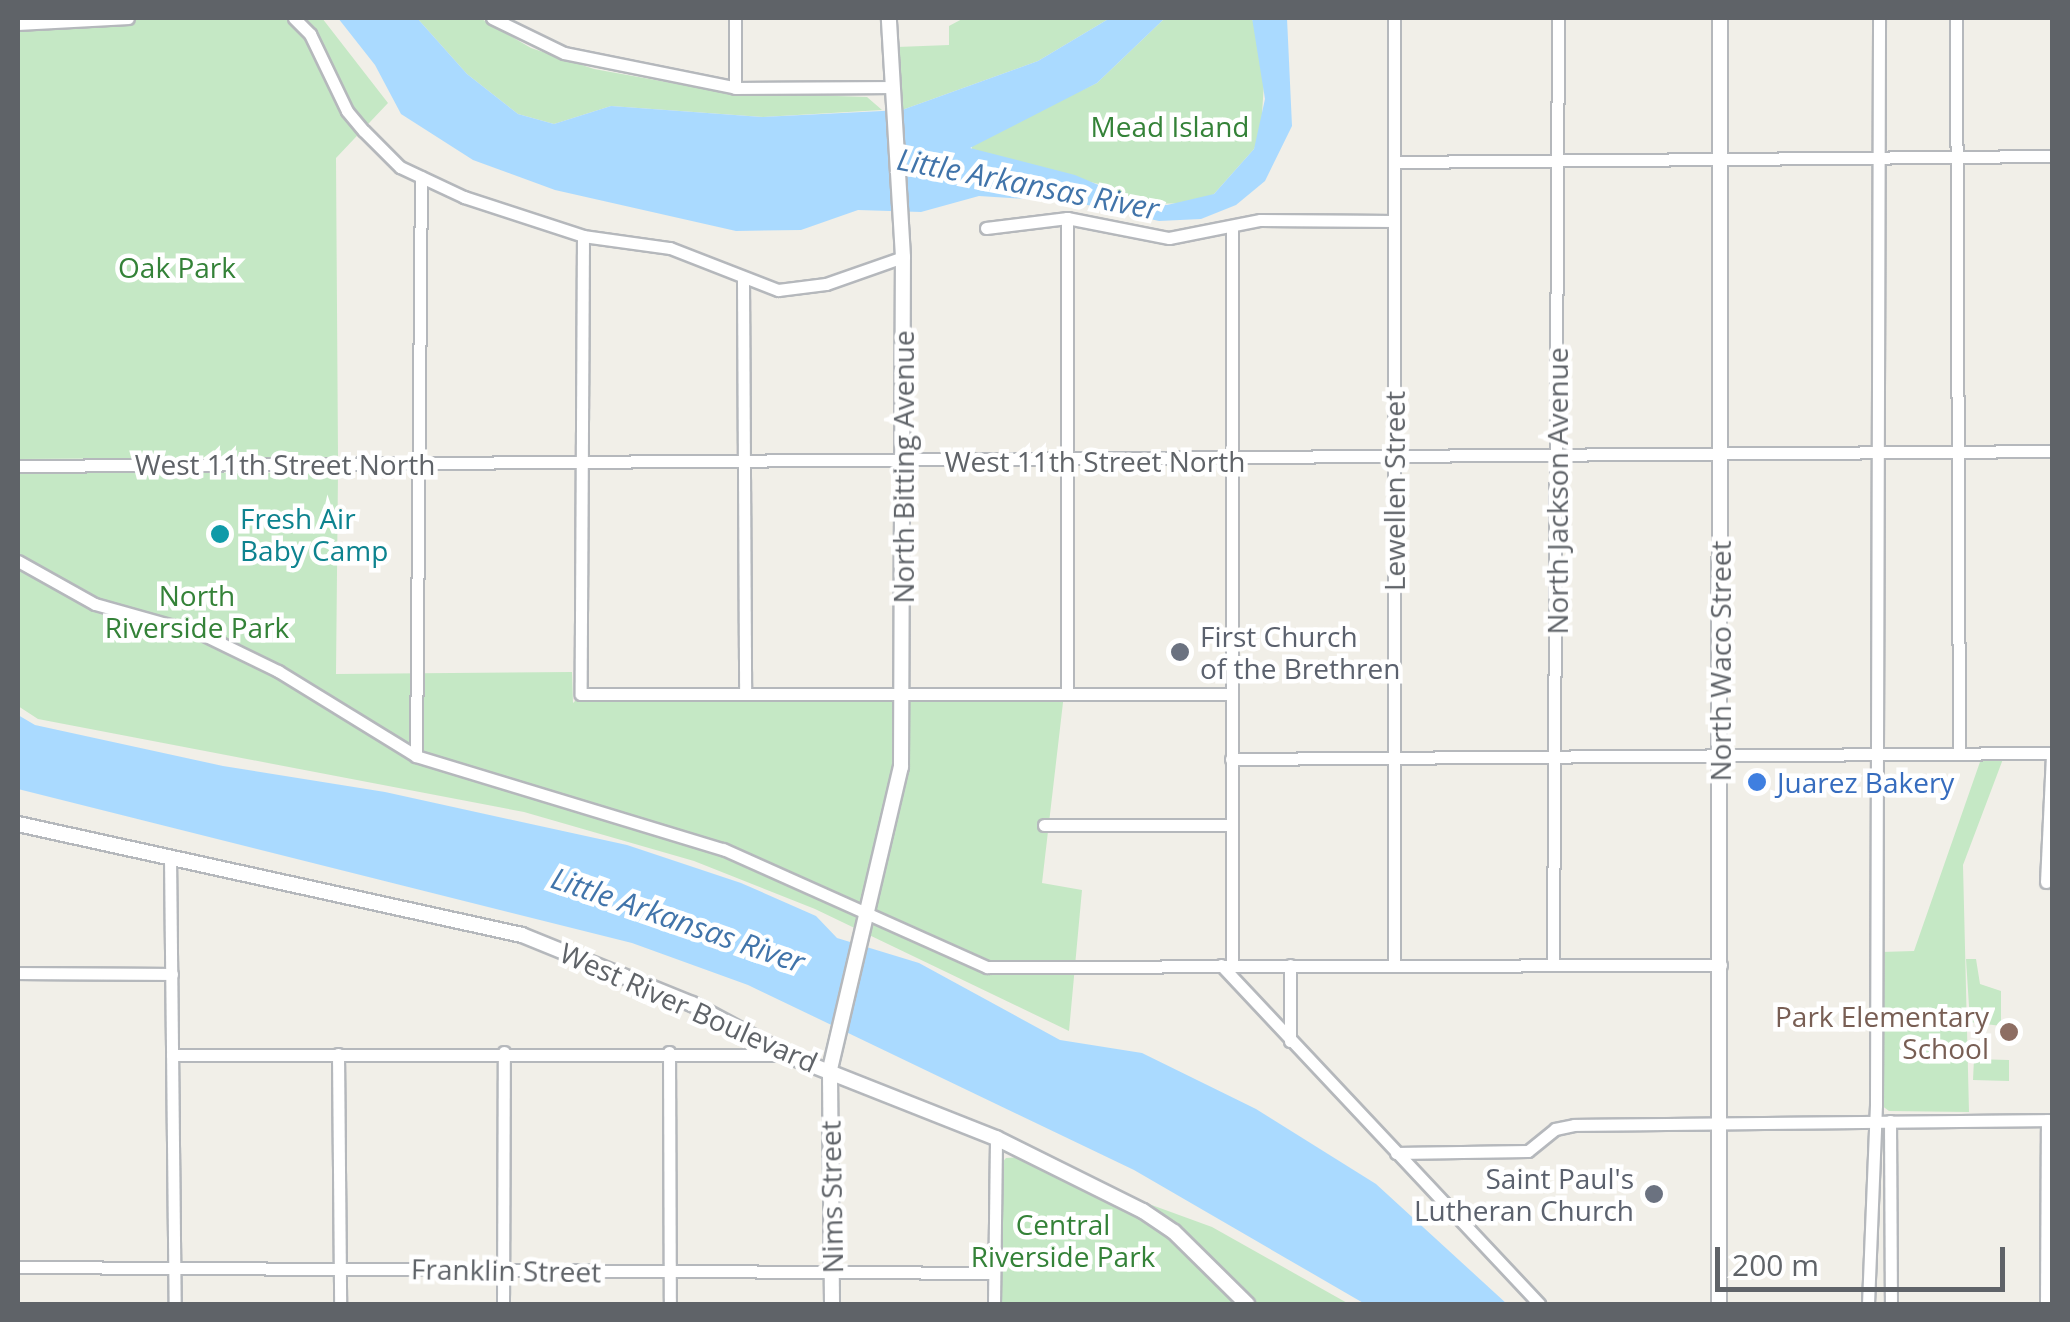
<!DOCTYPE html>
<style>
body{margin:0}
#map{position:relative;width:2070px;height:1322px;overflow:hidden;background:#f1efe8;font-family:"Open Sans",sans-serif}
div>[style]{position:absolute}
.green>*{inset:0;background:#c5e8c5}
.water>*{inset:0;background:#aadaff}
.roads{filter:drop-shadow(2px 0 #b5b8bc) drop-shadow(-2px 0 #b5b8bc) drop-shadow(0 2px #b5b8bc) drop-shadow(0 -2px #b5b8bc)}
.minor>*{height:11px;margin:-5.5px;padding:0 5.5px;transform-origin:5.5px;border-radius:5.5px;background:#fff}
.tertiary>*{height:14px;margin:-7px;padding:0 7px;transform-origin:7px;border-radius:7px;background:#fff}
.dots>*{width:28px;height:28px;translate:-50% -50%;box-sizing:border-box;border:5px solid #fff;border-radius:50%}
span{translate:-50% -50%;white-space:nowrap;text-align:center;line-height:1.15;-webkit-text-stroke:9px #fff;paint-order:stroke}
.park-label{font-size:28px;color:#348238}
.street-label{font-size:28px;color:#5f6368}
.culture-label{font-size:28px;color:#0d838f}
.left{translate:0 -50%;text-align:left}
.worship-label{font-size:28px;color:#5b616d}
.right{translate:-100% -50%;text-align:right}
.shop-label{font-size:28px;color:#366cbe}
.education-label{font-size:28px;color:#785e54}
.water-label{font-size:30px;color:#4174aa;font-style:italic}
.frame{position:absolute;inset:0;border:20px solid #5f6368;pointer-events:none}
.scale{position:absolute;left:1715px;top:1247px;width:290px;height:45px;box-sizing:border-box;border:5px solid #5f6368;border-top:0;padding-left:12px;font-size:30px;line-height:35px;white-space:nowrap;color:#5f6368;-webkit-text-stroke:8px #fff;paint-order:stroke}
</style>
<div id="map">
<div class="green">
<i style="clip-path:polygon(18px 18px,322px 18px,388px 103px,336px 158px,338px 457px,18px 459px)"></i>
<i style="clip-path:polygon(417px 18px,480px 18px,531px 48px,594px 69px,722px 92px,867px 97px,882px 110px,763px 117px,611px 106px,554px 124px,518px 114px,467px 74px)"></i>
<i style="clip-path:polygon(964px 18px,1110px 18px,1038px 61px,902px 110px,897px 47px,949px 45px,949px 26px)"></i>
<i style="clip-path:polygon(1165px 18px,1252px 18px,1265px 67px,1261px 130px,1254px 149px,1214px 194px,1197px 203px,1143px 204px,1111px 187px,972px 153px,972px 142px,1097px 83px)"></i>
<i style="clip-path:polygon(18px 472px,338px 473px,336px 674px,572px 672px,573px 703px,580px 696px,1064px 694px,1042px 883px,1082px 890px,1069px 1031px,815px 909px,694px 861px,524px 812px,38px 719px,18px 706px)"></i>
<i style="clip-path:polygon(1981px 759px,2003px 759px,1963px 865px,1969px 1112px,1889px 1111px,1881px 1105px,1881px 952px,1914px 951px)"></i>
<i style="clip-path:polygon(1966px 959px,1976px 959px,1980px 984px,2001px 991px,2001px 1026px,1970px 1022px)"></i>
<i style="clip-path:polygon(1974px 1059px,2009px 1060px,2009px 1081px,1973px 1080px)"></i>
<i style="clip-path:polygon(1020px 1157px,1212px 1227px,1349px 1304px,998px 1304px,998px 1167px,1006px 1158px)"></i>
</div>
<div class="water">
<i style="clip-path:polygon(338px 18px,417px 18px,467px 74px,518px 114px,554px 124px,611px 106px,762px 117px,902px 110px,1038px 61px,1110px 18px,1165px 18px,1097px 83px,970px 148px,1075px 175px,1143px 204px,1167px 205px,1214px 194px,1254px 149px,1265px 99px,1252px 18px,1287px 18px,1292px 126px,1265px 181px,1236px 205px,1201px 219px,1159px 221px,1074px 202px,979px 196px,921px 212px,858px 210px,801px 230px,736px 231px,555px 190px,473px 160px,401px 114px,375px 65px)"></i>
<i style="clip-path:polygon(18px 715px,35px 725px,223px 766px,385px 792px,627px 845px,741px 883px,816px 916px,837px 938px,919px 963px,1060px 1040px,1142px 1053px,1256px 1109px,1376px 1184px,1507px 1304px,1365px 1304px,1134px 1170px,748px 985px,632px 943px,18px 789px)"></i>
</div>
<div class="roads">
<div class="minor">
<i style="left:294px;top:18px;width:23px;rotate:45deg"></i>
<i style="left:310px;top:34px;width:85px;rotate:64.3deg"></i>
<i style="left:347px;top:111px;width:26px;rotate:50deg"></i>
<i style="left:364px;top:131px;width:51px;rotate:45deg"></i>
<i style="left:400px;top:167px;width:71px;rotate:25.1deg"></i>
<i style="left:464px;top:197px;width:125px;rotate:18.1deg"></i>
<i style="left:583px;top:236px;width:88px;rotate:7.9deg"></i>
<i style="left:670px;top:248px;width:116px;rotate:21.3deg"></i>
<i style="left:778px;top:290px;width:48px;rotate:-7.1deg"></i>
<i style="left:826px;top:284px;width:82px;rotate:-19.3deg"></i>
<i style="left:492px;top:18px;width:80px;rotate:25.9deg"></i>
<i style="left:564px;top:53px;width:177px;rotate:11.4deg"></i>
<i style="left:738px;top:88px;width:153px;rotate:-0.4deg"></i>
<i style="left:735px;top:18px;width:70px;rotate:90deg"></i>
<i style="left:1394px;top:18px;width:947px;rotate:90deg"></i>
<i style="left:1956px;top:18px;width:735px;rotate:89.77deg"></i>
<i style="left:18px;top:24px;width:110px;rotate:-3.1deg"></i>
<i style="left:1394px;top:162px;width:658px;rotate:-0.52deg"></i>
<i style="left:986px;top:228px;width:82px;rotate:-7deg"></i>
<i style="left:1067px;top:218px;width:104px;rotate:11.1deg"></i>
<i style="left:1169px;top:238px;width:93px;rotate:-11.2deg"></i>
<i style="left:1260px;top:220px;width:134px;rotate:0.4deg"></i>
<i style="left:583px;top:236px;width:458px;rotate:90.3deg"></i>
<i style="left:581px;top:694px;width:650px"></i>
<i style="left:743px;top:281px;width:413px;rotate:89.7deg"></i>
<i style="left:18px;top:466px;width:2034px;rotate:-0.42deg"></i>
<i style="left:18px;top:561px;width:88px;rotate:29.2deg"></i>
<i style="left:95px;top:604px;width:111px;rotate:15.7deg"></i>
<i style="left:202px;top:634px;width:85px;rotate:26deg"></i>
<i style="left:278px;top:671px;width:162px;rotate:31.6deg"></i>
<i style="left:416px;top:756px;width:321px;rotate:16.9deg"></i>
<i style="left:723px;top:849px;width:289px;rotate:24.1deg"></i>
<i style="left:987px;top:967px;width:734px;rotate:-0.16deg"></i>
<i style="left:1067px;top:694px;width:476px;rotate:-90deg"></i>
<i style="left:416px;top:756px;width:579px;rotate:-89.51deg"></i>
<i style="left:1231px;top:759px;width:821px;rotate:-0.42deg"></i>
<i style="left:1044px;top:825px;width:187px"></i>
<i style="left:170px;top:856px;width:448px;rotate:89.4deg"></i>
<i style="left:2046px;top:882px;width:129px;rotate:-87.3deg"></i>
<i style="left:1221px;top:965px;width:465px;rotate:46.8deg"></i>
<i style="left:1232px;top:965px;width:735px;rotate:-90deg"></i>
<i style="left:1553px;top:965px;width:947px;rotate:-89.7deg"></i>
<i style="left:18px;top:973px;width:154px;rotate:0.4deg"></i>
<i style="left:1290px;top:1041px;width:76px;rotate:-90deg"></i>
<i style="left:669px;top:1052px;width:252px;rotate:89.8deg"></i>
<i style="left:338px;top:1054px;width:250px;rotate:89.5deg"></i>
<i style="left:172px;top:1055px;width:613px"></i>
<i style="left:1890px;top:1121px;width:183px;rotate:89.7deg"></i>
<i style="left:1396px;top:1153px;width:132px;rotate:-0.9deg"></i>
<i style="left:1528px;top:1151px;width:35px;rotate:-39deg"></i>
<i style="left:1555px;top:1129px;width:19px;rotate:-12deg"></i>
<i style="left:1574px;top:1125px;width:478px;rotate:-0.6deg"></i>
<i style="left:18px;top:1267px;width:976px;rotate:0.35deg"></i>
<i style="left:503px;top:1304px;width:252px;rotate:-89.8deg"></i>
<i style="left:994px;top:1304px;width:166px;rotate:-89.3deg"></i>
<i style="left:1868px;top:1304px;width:199px;rotate:-87.7deg"></i>
<i style="left:1876px;top:1105px;width:1087px;rotate:-89.84deg"></i>
<i style="left:2046px;top:1304px;width:184px;rotate:-89.7deg"></i>
</div>
<div class="tertiary">
<i style="left:18px;top:824px;width:516px;rotate:12.42deg"></i>
<i style="left:522px;top:935px;width:183px;rotate:22.1deg"></i>
<i style="left:692px;top:1004px;width:110px;rotate:28.2deg"></i>
<i style="left:789px;top:1056px;width:223px;rotate:21.6deg"></i>
<i style="left:996px;top:1138px;width:164px;rotate:26.4deg"></i>
<i style="left:1143px;top:1211px;width:37px;rotate:34deg"></i>
<i style="left:1174px;top:1232px;width:103px;rotate:44.6deg"></i>
<i style="left:832px;top:1304px;width:235px;rotate:-90.5deg"></i>
<i style="left:830px;top:1069px;width:310px;rotate:-76.8deg"></i>
<i style="left:901px;top:767px;width:510px;rotate:-89.78deg"></i>
<i style="left:903px;top:257px;width:239px;rotate:-93.4deg"></i>
<i style="left:1719px;top:1304px;width:1286px;rotate:-89.96deg"></i>
</div>
</div>
<div class="dots">
<i style="left:220px;top:534px;background:#0f9aa8"></i>
<i style="left:1180px;top:652px;background:#6b7280"></i>
<i style="left:1757px;top:782px;background:#3f7fe0"></i>
<i style="left:2009px;top:1032px;background:#8d6e63"></i>
<i style="left:1654px;top:1194px;background:#6b7280"></i>
</div>
<div class="park-label">
<span style="left:1170px;top:126px">Mead Island</span>
<span style="left:177px;top:267px">Oak Park</span>
<span style="left:197px;top:611px">North<br>Riverside Park</span>
<span style="left:1063px;top:1240px">Central<br>Riverside Park</span>
</div>
<div class="street-label">
<span style="left:1095px;top:461px">West 11th Street North</span>
<span style="left:285px;top:464px">West 11th Street North</span>
<span style="left:903px;top:467px;rotate:-90deg">North Bitting Avenue</span>
<span style="left:1394px;top:491px;rotate:-90deg">Lewellen Street</span>
<span style="left:1557px;top:491px;rotate:-90deg">North Jackson Avenue</span>
<span style="left:1720px;top:661px;rotate:-90deg">North Waco Street</span>
<span style="left:689px;top:1007px;rotate:24deg">West River Boulevard</span>
<span style="left:831px;top:1197px;rotate:-91deg">Nims Street</span>
<span style="left:506px;top:1270px;rotate:1deg">Franklin Street</span>
</div>
<div class="culture-label">
<span class="left" style="left:240px;top:534px">Fresh Air<br>Baby Camp</span>
</div>
<div class="worship-label">
<span class="left" style="left:1200px;top:652px">First Church<br>of the Brethren</span>
<span class="right" style="left:1634px;top:1194px">Saint Paul's<br>Lutheran Church</span>
</div>
<div class="shop-label">
<span class="left" style="left:1777px;top:782px">Juarez Bakery</span>
</div>
<div class="education-label">
<span class="right" style="left:1989px;top:1032px">Park Elementary<br>School</span>
</div>
<div class="water-label">
<span style="left:1028px;top:184px;rotate:11deg">Little Arkansas River</span>
<span style="left:678px;top:920px;rotate:19deg">Little Arkansas River</span>
</div>
<div class="frame"></div>
<div class="scale">200 m</div>
</div>
